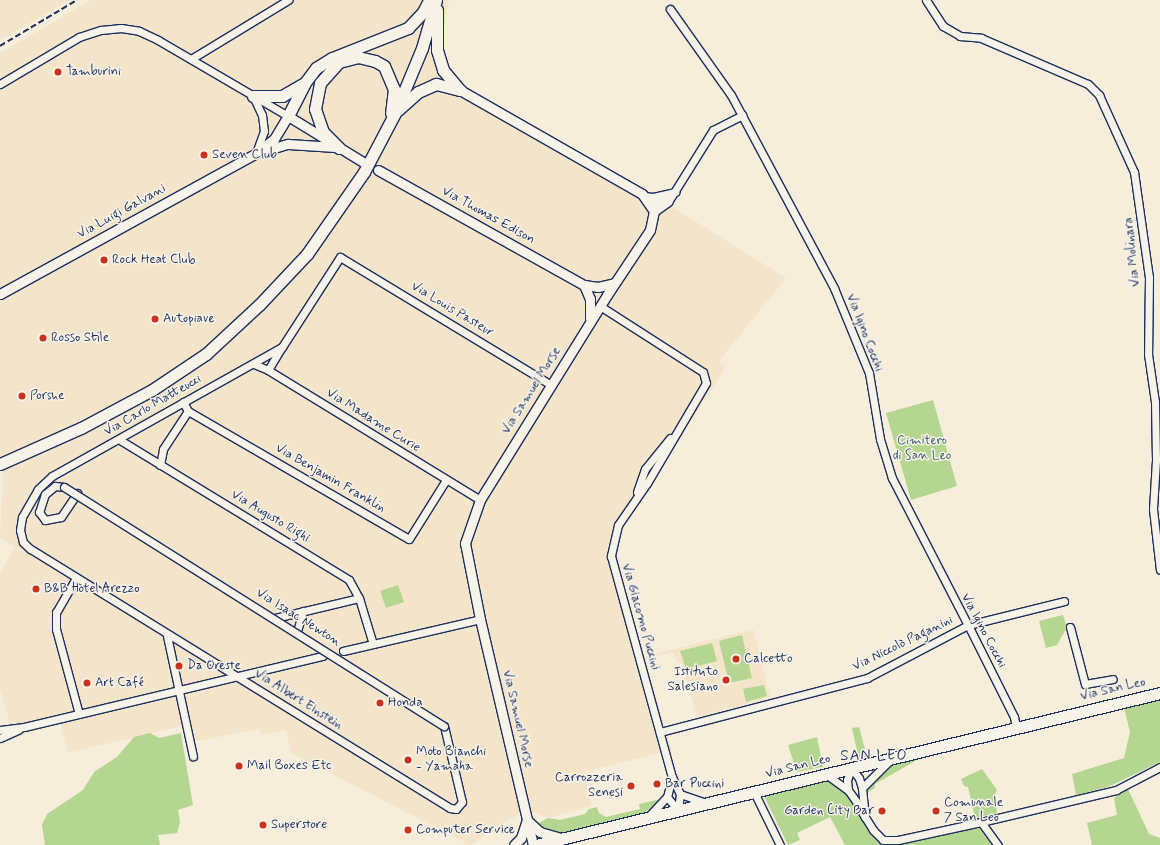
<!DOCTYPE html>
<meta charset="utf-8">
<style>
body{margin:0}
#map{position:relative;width:1160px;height:845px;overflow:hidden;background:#f6edda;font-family:Mynerve,sans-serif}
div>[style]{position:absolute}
.built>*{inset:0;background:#f4e5ca}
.green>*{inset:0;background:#b4d691}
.roads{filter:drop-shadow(1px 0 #1b2f5e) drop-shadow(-1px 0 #1b2f5e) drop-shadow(0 1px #1b2f5e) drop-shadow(0 -1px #1b2f5e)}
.minor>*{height:7px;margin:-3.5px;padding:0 3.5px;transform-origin:3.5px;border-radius:3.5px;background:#f7f3e8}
.tertiary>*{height:9px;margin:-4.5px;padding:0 4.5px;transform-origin:4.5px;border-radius:4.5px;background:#f7f3e8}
.primary>*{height:11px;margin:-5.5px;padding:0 5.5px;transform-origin:5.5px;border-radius:5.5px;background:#f7f3e8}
.rail>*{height:2px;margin-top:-1px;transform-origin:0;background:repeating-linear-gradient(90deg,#1b2f5e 0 6px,transparent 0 9px)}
.bridges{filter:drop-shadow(1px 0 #1b2f5e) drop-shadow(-1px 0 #1b2f5e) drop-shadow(0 1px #1b2f5e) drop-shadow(0 -1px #1b2f5e)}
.minor-bridge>*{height:7px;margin:-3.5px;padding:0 3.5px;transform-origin:3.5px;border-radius:3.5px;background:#f7f3e8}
.dots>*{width:11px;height:11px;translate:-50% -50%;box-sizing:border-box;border:2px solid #f7f3e8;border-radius:50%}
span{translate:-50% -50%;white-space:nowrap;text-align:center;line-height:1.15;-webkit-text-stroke:3px #f7f3e8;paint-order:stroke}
.poi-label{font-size:13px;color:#1b2f5e}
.left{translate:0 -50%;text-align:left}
.right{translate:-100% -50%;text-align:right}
.street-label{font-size:13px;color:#1b2f5e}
.park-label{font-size:13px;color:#41596b}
.quarter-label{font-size:15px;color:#1b2f5e;letter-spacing:1px}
</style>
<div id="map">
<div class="built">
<i style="clip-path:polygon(0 0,70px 0,0 40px)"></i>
<i style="clip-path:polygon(91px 0,449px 0,441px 42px,449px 70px,461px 84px,642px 188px,786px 278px,719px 361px,726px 367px,625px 524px,617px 555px,633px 620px,672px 750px,584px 772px,592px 806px,548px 818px,534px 812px,519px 814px,470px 845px,291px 753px,286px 730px,262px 735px,259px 729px,197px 741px,181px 726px,68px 753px,60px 723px,14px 738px,0 689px,0 573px,15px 547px,0 538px,3px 472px,0 458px,0 53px)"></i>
<i style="clip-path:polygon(753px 629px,770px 698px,697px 717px,681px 662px,677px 663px,673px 652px,649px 658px,648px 656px)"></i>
</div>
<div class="green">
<i style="clip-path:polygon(933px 400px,957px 486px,911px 500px,886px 413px)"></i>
<i style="clip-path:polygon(398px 585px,404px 602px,386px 608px,380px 591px)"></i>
<i style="clip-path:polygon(1063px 615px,1067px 627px,1057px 645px,1046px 648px,1039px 621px)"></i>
<i style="clip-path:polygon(742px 635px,752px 678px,729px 683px,719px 641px)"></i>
<i style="clip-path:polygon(712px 643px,717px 661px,686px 669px,680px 651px)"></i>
<i style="clip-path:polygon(764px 685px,767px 696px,746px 702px,743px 689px)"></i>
<i style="clip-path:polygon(1160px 698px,1160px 762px,1108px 787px,1076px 795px,1072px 774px,1124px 758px,1130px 732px,1124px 708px)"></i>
<i style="clip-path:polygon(859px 727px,867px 757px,859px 759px,852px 728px)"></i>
<i style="clip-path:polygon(150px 733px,159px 738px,181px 733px,193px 805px,178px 810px,180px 822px,177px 833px,158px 835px,160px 845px,45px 845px,42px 825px,47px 814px,83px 790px,94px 772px,117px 757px,134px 737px)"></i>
<i style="clip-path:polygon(817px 737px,823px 767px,797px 772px,788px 745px)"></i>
<i style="clip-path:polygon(916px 758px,917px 760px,875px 784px,875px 788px,865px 794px,870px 783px,888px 767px)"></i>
<i style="clip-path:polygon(982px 769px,997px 790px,995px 794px,997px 813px,975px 818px,968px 787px,964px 786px,961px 779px)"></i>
<i style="clip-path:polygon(826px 781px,847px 792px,871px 832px,884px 844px,898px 845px,979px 828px,992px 845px,845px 845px,830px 817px,797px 833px,800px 840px,788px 845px,764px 796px)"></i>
<i style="clip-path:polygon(1128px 789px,1149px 834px,1160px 838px,1160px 845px,1092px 845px,1087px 823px,1117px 815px,1114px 798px)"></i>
<i style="clip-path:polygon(661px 799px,643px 814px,559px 833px,535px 825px,548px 818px,560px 820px,585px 814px,589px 809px,597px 807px,599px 813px,606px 817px,640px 809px,639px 804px)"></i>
</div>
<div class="roads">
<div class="minor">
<i style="left:926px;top:0;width:31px;rotate:57deg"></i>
<i style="left:943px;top:26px;width:20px;rotate:30deg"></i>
<i style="left:960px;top:36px;width:21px;rotate:5deg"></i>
<i style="left:981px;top:38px;width:116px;rotate:23.3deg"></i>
<i style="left:1088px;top:84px;width:16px;rotate:45deg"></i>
<i style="left:1099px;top:95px;width:85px;rotate:65.6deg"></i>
<i style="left:1134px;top:172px;width:106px;rotate:81.9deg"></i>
<i style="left:1149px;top:277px;width:77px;rotate:90.7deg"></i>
<i style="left:1148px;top:354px;width:49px;rotate:81.7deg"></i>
<i style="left:1155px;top:402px;width:58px;rotate:89deg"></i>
<i style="left:1156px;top:460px;width:49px;rotate:93.5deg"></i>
<i style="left:1153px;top:509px;width:61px;rotate:83.5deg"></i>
<i style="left:670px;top:9px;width:105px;rotate:54.7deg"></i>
<i style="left:731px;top:95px;width:219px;rotate:61.9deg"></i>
<i style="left:834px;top:288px;width:92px;rotate:67.6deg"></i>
<i style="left:869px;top:373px;width:67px;rotate:80.5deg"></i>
<i style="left:880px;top:439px;width:41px;rotate:72.9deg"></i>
<i style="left:892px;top:478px;width:165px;rotate:62.7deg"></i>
<i style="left:968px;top:625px;width:103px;rotate:63.4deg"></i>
<i style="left:1014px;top:717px;width:10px;rotate:79deg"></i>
<i style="left:191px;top:59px;width:114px;rotate:-31.3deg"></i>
<i style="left:0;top:84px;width:92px;rotate:-30.7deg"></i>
<i style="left:79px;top:37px;width:23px;rotate:-18deg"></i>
<i style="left:101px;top:30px;width:20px;rotate:-6deg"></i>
<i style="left:121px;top:28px;width:18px;rotate:9deg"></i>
<i style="left:139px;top:31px;width:21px;rotate:25deg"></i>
<i style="left:158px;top:40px;width:151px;rotate:30.3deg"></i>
<i style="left:253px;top:96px;width:21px;rotate:65deg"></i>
<i style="left:262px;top:115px;width:16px;rotate:83deg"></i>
<i style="left:264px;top:131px;width:23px;rotate:110deg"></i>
<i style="left:644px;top:196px;width:9px;rotate:6deg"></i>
<i style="left:653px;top:197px;width:23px;rotate:-13deg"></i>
<i style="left:650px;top:206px;width:21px;rotate:-29deg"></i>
<i style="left:653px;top:213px;width:19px;rotate:-36deg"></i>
<i style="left:668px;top:202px;width:85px;rotate:-58deg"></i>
<i style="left:713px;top:130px;width:33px;rotate:-27deg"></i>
<i style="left:600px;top:306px;width:122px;rotate:32.7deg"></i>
<i style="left:703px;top:372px;width:11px;rotate:75deg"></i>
<i style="left:706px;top:383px;width:116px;rotate:120.5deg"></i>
<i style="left:647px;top:483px;width:51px;rotate:124.6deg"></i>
<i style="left:618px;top:525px;width:32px;rotate:103deg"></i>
<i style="left:611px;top:556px;width:229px;rotate:74.6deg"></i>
<i style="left:672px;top:777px;width:21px;rotate:104deg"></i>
<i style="left:667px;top:797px;width:17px;rotate:50deg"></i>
<i style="left:678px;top:810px;width:16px;rotate:-83deg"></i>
<i style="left:680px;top:794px;width:19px;rotate:-115deg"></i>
<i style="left:254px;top:364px;width:15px;rotate:23deg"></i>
<i style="left:268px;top:370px;width:249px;rotate:31.5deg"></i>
<i style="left:268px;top:370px;width:26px;rotate:-59deg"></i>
<i style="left:183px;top:402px;width:10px;rotate:61deg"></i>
<i style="left:188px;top:411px;width:255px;rotate:30.1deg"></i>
<i style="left:409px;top:539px;width:70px;rotate:-57.9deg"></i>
<i style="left:120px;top:440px;width:268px;rotate:31.4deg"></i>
<i style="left:349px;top:580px;width:21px;rotate:61deg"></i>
<i style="left:359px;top:598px;width:48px;rotate:73.1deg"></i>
<i style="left:160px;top:465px;width:16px;rotate:-79deg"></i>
<i style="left:163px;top:449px;width:45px;rotate:-56.7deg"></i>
<i style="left:64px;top:487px;width:9px;rotate:-174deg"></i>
<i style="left:55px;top:486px;width:13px;rotate:141deg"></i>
<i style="left:45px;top:494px;width:19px;rotate:108deg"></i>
<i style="left:39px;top:512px;width:10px;rotate:53deg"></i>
<i style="left:45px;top:520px;width:16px;rotate:-11deg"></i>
<i style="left:61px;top:517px;width:29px;rotate:-56deg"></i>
<i style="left:637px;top:492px;width:24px;rotate:-71deg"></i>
<i style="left:645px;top:469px;width:40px;rotate:-51deg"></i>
<i style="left:76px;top:578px;width:39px;rotate:120deg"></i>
<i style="left:56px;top:612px;width:17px;rotate:90deg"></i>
<i style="left:56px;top:629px;width:88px;rotate:74.9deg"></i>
<i style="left:275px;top:618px;width:86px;rotate:-13.4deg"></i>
<i style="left:1070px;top:627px;width:59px;rotate:75.3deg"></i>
<i style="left:1085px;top:684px;width:28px;rotate:-10deg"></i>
<i style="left:297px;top:631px;width:21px;rotate:-73deg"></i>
<i style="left:167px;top:636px;width:123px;rotate:77.8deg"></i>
<i style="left:343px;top:651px;width:141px;rotate:-13.1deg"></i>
<i style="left:444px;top:726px;width:78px;rotate:76.7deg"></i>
<i style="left:462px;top:802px;width:9px;rotate:131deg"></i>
<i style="left:456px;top:809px;width:6px;rotate:-171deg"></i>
<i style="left:450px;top:808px;width:493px;rotate:-148.3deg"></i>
<i style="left:30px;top:549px;width:10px;rotate:-135deg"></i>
<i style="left:23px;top:542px;width:12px;rotate:-104deg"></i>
<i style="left:20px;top:530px;width:13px;rotate:-81deg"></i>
<i style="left:22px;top:517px;width:32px;rotate:-60deg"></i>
<i style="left:38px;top:489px;width:19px;rotate:-43deg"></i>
<i style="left:52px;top:476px;width:264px;rotate:-29.3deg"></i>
<i style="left:282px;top:347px;width:107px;rotate:-57.2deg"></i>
<i style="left:340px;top:257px;width:247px;rotate:31.2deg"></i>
<i style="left:0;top:730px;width:24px;rotate:-7deg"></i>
<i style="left:24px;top:727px;width:307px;rotate:-13.4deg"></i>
<i style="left:660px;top:732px;width:214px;rotate:-14.6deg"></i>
<i style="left:867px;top:678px;width:114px;rotate:-27.7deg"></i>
<i style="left:968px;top:625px;width:99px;rotate:-14deg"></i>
<i style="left:0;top:738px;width:20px;rotate:-24deg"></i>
<i style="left:827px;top:775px;width:26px;rotate:36deg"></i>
<i style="left:862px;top:788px;width:40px;rotate:-45deg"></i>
<i style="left:754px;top:792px;width:59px;rotate:63.9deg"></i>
<i style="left:680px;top:794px;width:24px;rotate:19deg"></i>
<i style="left:649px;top:816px;width:26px;rotate:-47deg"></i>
<i style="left:865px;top:817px;width:29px;rotate:-96deg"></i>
<i style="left:862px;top:788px;width:10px;rotate:-107deg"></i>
<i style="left:859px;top:778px;width:13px;rotate:-129deg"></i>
<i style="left:851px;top:768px;width:13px;rotate:108deg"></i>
<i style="left:847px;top:780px;width:10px;rotate:84deg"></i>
<i style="left:848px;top:790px;width:14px;rotate:54deg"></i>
<i style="left:856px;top:801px;width:18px;rotate:61deg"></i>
<i style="left:865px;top:817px;width:15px;rotate:58deg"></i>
<i style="left:873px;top:830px;width:14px;rotate:45deg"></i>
<i style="left:883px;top:840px;width:15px"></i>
<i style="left:898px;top:840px;width:85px;rotate:-12.2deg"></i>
<i style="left:981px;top:822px;width:29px;rotate:54deg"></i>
<i style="left:981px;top:822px;width:139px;rotate:-13.3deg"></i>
<i style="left:1116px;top:790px;width:50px;rotate:-27.6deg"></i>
</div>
<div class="tertiary">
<i style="left:460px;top:90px;width:210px;rotate:29.7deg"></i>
<i style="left:642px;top:194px;width:21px;rotate:55deg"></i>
<i style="left:654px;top:211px;width:19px;rotate:102deg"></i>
<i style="left:650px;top:230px;width:78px;rotate:123.5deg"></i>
<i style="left:607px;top:295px;width:241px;rotate:121.8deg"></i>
<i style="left:480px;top:500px;width:46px;rotate:109.2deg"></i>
<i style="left:465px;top:543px;width:77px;rotate:78.8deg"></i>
<i style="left:480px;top:619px;width:232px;rotate:76.8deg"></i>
<i style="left:261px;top:152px;width:28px;rotate:-17deg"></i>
<i style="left:288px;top:144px;width:47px;rotate:3.7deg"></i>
<i style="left:378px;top:170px;width:236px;rotate:29.2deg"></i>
<i style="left:584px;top:285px;width:14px;rotate:8deg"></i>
<i style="left:598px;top:287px;width:17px;rotate:-13deg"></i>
<i style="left:584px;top:285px;width:15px;rotate:67deg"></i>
<i style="left:590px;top:299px;width:19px;rotate:90deg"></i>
<i style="left:0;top:294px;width:292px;rotate:-28.8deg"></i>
<i style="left:256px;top:153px;width:23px;rotate:-38deg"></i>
<i style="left:274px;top:139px;width:27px;rotate:-59deg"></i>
<i style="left:288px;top:116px;width:88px;rotate:31.5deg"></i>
<i style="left:514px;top:845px;width:10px;rotate:-45deg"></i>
<i style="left:521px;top:838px;width:19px;rotate:-72deg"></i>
<i style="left:527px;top:820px;width:18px;rotate:43deg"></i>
<i style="left:540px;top:832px;width:22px;rotate:16deg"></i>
</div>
<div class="primary">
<i style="left:437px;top:10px;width:40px;rotate:90deg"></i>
<i style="left:437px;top:50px;width:21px;rotate:73deg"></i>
<i style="left:443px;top:70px;width:26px;rotate:50deg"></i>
<i style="left:253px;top:96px;width:29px"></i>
<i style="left:282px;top:96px;width:24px;rotate:-30deg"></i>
<i style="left:398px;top:110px;width:27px;rotate:-42deg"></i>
<i style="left:418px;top:92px;width:20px;rotate:-24deg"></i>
<i style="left:436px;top:84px;width:25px;rotate:14deg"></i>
<i style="left:288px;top:116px;width:36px;rotate:-63deg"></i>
<i style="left:304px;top:84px;width:20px;rotate:-53deg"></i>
<i style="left:316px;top:68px;width:19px;rotate:-32deg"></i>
<i style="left:332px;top:58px;width:82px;rotate:-21.5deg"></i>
<i style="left:408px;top:28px;width:22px;rotate:-47deg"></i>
<i style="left:423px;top:12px;width:13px;rotate:-63deg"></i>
<i style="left:339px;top:148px;width:23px;rotate:-135deg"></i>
<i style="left:323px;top:132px;width:24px;rotate:-109deg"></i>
<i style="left:315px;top:109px;width:26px;rotate:-79deg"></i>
<i style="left:320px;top:83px;width:28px;rotate:-48deg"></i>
<i style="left:339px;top:62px;width:20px;rotate:-15deg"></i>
<i style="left:358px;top:57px;width:17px;rotate:13deg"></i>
<i style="left:375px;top:61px;width:10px;rotate:29deg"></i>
<i style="left:384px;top:66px;width:25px;rotate:67deg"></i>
<i style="left:394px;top:89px;width:24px;rotate:97deg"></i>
<i style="left:0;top:464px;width:89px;rotate:-24deg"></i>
<i style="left:81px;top:428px;width:81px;rotate:-28.2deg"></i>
<i style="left:152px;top:390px;width:65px;rotate:-33.7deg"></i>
<i style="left:206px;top:354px;width:72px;rotate:-42.8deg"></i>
<i style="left:259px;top:305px;width:70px;rotate:-46.7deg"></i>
<i style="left:307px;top:254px;width:100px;rotate:-55.2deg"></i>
<i style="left:364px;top:172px;width:67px;rotate:-62.3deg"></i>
<i style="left:395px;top:113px;width:70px;rotate:-67.4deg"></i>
<i style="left:422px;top:48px;width:50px;rotate:-73.7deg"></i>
<i style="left:536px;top:845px;width:642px;rotate:-13.69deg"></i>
</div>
</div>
<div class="rail">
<i style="left:0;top:46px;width:90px;rotate:-30.9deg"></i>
</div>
<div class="bridges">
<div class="minor-bridge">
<i style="left:64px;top:487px;width:449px;rotate:32.2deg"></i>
</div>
</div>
<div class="dots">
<i style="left:58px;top:72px;background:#c8321e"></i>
<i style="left:204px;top:155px;background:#c8321e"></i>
<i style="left:104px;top:260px;background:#c8321e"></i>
<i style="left:155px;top:319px;background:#c8321e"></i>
<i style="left:43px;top:338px;background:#c8321e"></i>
<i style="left:22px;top:396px;background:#c8321e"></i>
<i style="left:36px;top:589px;background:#c8321e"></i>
<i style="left:736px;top:659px;background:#c8321e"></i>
<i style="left:179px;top:666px;background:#c8321e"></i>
<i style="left:726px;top:680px;background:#c8321e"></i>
<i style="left:87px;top:683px;background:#c8321e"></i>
<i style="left:380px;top:703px;background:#c8321e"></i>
<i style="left:408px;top:760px;background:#c8321e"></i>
<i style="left:239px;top:766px;background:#c8321e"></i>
<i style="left:657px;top:784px;background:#c8321e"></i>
<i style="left:631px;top:786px;background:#c8321e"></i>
<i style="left:882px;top:811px;background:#c8321e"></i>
<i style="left:936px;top:811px;background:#c8321e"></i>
<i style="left:263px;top:825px;background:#c8321e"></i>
<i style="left:408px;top:830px;background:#c8321e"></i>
</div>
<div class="poi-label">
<span class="left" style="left:66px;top:72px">Tamburini</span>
<span class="left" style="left:212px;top:155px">Seven Club</span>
<span class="left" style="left:112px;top:260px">Rock Heat Club</span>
<span class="left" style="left:163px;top:319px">Autopiave</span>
<span class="left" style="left:51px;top:338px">Rosso Stile</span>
<span class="left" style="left:30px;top:396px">Porshe</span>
<span class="left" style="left:44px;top:589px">B&amp;B Hotel Arezzo</span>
<span class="left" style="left:744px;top:659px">Calcetto</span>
<span class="left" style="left:187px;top:666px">Da Oreste</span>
<span class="right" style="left:718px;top:680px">Istituto<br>Salesiano</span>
<span class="left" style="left:95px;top:683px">Art Café</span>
<span class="left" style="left:388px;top:703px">Honda</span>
<span class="left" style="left:416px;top:760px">Moto Bianchi<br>- Yamaha</span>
<span class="left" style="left:247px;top:766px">Mail Boxes Etc</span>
<span class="right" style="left:623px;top:786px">Carrozzeria<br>Senesi</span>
<span class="left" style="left:665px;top:784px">Bar Puccini</span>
<span class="left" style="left:944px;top:811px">Comunale<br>7 San Leo</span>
<span class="right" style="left:874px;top:811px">Garden City Bar</span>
<span class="left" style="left:271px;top:825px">Superstore</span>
<span class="left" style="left:416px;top:830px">Computer Service</span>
</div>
<div class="street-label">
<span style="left:122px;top:212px;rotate:-29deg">Via Luigi Galvani</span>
<span style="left:488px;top:216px;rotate:29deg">Via Thomas Edison</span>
<span style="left:1133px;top:252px;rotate:-96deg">Via Molinara</span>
<span style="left:452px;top:310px;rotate:31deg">Via Louis Pasteur</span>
<span style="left:864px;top:333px;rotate:69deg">Via Igino Cocchi</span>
<span style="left:532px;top:391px;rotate:-58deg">Via Samuel Morse</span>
<span style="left:153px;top:406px;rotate:-30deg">Via Carlo Matteucci</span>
<span style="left:373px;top:421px;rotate:32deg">Via Madame Curie</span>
<span style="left:330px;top:479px;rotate:30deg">Via Benjamin Franklin</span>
<span style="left:270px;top:517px;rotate:31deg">Via Augusto Righi</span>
<span style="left:640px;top:617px;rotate:74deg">Via Giacomo Puccini</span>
<span style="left:298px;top:618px;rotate:32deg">Via Isaac Newton</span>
<span style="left:983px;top:631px;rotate:62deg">Via Igino Cocchi</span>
<span style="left:903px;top:644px;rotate:-26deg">Via Niccolò Paganini</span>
<span style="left:1113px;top:690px;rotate:-13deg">Via San Leo</span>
<span style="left:298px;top:700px;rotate:32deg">Via Albert Einstein</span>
<span style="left:517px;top:719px;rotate:77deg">Via Samuel Morse</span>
<span style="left:798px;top:767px;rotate:-14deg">Via San Leo</span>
</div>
<div class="park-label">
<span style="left:922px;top:449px">Cimitero<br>di San Leo</span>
</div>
<div class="quarter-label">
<span style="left:874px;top:757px">SAN LEO</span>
</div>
</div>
